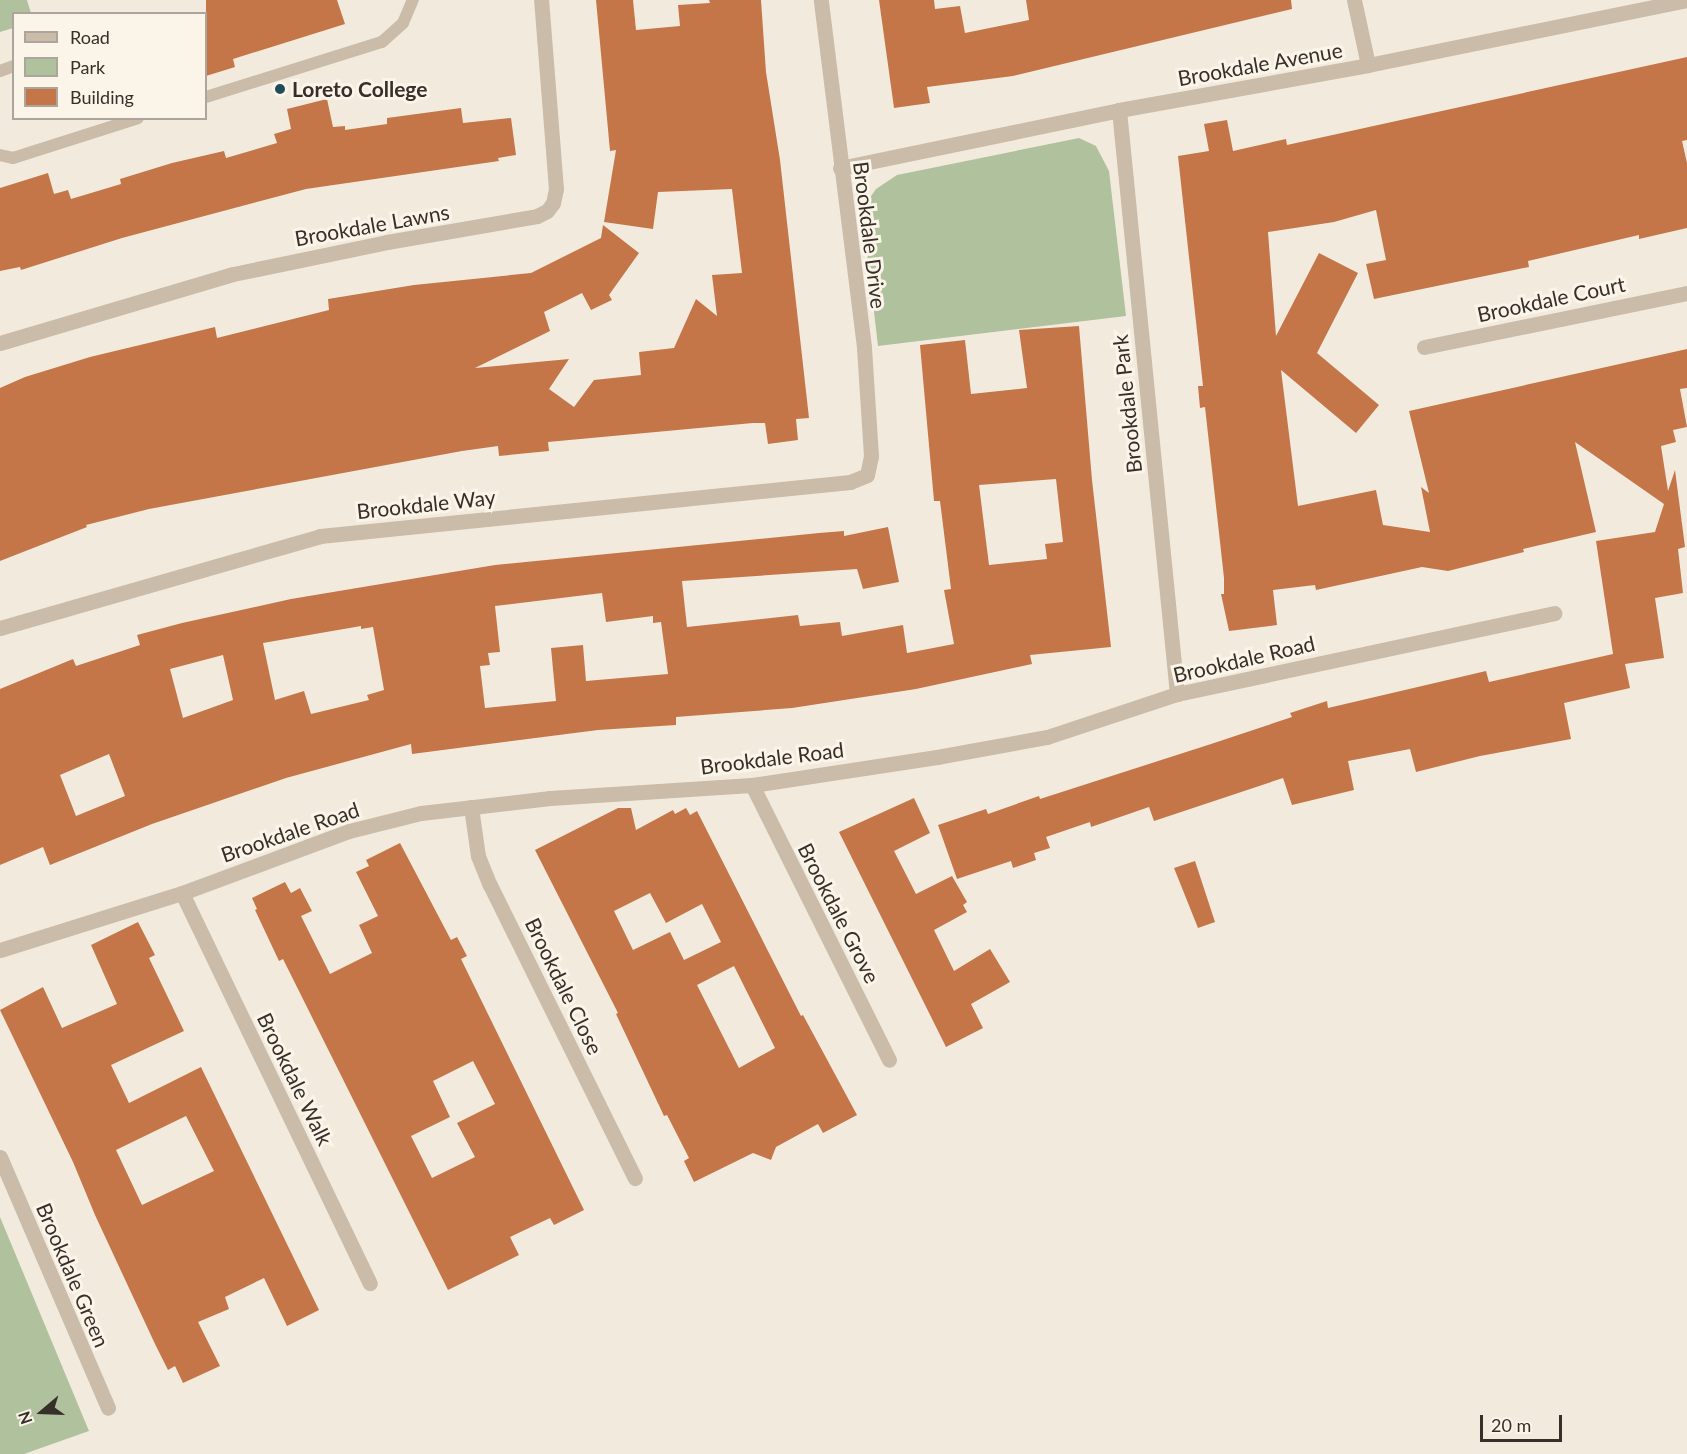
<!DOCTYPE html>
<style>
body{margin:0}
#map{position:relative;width:1687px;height:1454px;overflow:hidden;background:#f2ebdd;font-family:Lato,sans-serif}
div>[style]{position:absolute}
.green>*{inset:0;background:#b0c19d}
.building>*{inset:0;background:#c57648}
.lane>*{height:12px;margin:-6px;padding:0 6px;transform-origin:6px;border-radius:6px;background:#cabca9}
.street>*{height:15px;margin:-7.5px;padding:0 7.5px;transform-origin:7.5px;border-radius:7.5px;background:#cabca9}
.dots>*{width:16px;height:16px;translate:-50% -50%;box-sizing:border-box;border:3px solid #faf4e9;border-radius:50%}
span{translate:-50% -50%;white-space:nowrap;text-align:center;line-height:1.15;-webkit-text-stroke:6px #faf4e9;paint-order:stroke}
.street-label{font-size:21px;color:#372f29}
.poi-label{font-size:21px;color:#372f29;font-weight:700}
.left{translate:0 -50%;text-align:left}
.legend{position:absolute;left:12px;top:12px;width:195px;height:108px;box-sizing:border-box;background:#faf4e9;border:2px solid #aca59c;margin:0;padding:8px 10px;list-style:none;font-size:18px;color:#372f29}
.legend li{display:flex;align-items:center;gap:12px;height:30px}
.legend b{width:30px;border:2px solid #aca59c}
.north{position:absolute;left:12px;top:1382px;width:60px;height:60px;-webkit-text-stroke:4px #faf4e9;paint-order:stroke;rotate:251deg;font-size:16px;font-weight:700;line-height:24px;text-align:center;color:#372f29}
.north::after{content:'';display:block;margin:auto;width:21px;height:27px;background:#372f29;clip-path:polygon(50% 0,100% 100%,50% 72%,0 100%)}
.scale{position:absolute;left:1480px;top:1415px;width:82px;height:27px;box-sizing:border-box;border:3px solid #372f29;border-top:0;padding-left:8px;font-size:18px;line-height:21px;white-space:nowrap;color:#372f29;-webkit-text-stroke:4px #faf4e9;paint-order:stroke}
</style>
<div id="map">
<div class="green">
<i style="clip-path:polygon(0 0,27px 0,31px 13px,14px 14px,13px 28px,0 32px)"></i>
<i style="clip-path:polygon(1079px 138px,1096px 146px,1109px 171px,1126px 316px,878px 346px,862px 209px,876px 189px,897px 175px)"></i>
<i style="clip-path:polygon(0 1217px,89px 1431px,24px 1454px,0 1454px)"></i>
</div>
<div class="building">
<i style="clip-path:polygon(206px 0,337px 0,345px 24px,233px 59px,235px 67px,206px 76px)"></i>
<i style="clip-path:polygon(596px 0,633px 0,636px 30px,680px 26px,678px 5px,710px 3px,709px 0,761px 0,766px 72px,780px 160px,809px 418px,796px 419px,798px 440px,768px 444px,765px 423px,753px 423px,548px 442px,549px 451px,499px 456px,498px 446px,462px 451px,149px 509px,86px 525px,87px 527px,0 561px,0 388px,25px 377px,90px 357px,215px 327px,217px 338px,329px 310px,328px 299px,414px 285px,531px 273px,601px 238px,603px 225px,639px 253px,609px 295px,612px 300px,591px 310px,582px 293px,544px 312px,550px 331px,475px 368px,569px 359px,549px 389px,574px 407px,594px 380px,641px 375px,639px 352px,674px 348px,696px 299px,717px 316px,712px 275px,742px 273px,732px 189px,658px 192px,653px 229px,604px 222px,616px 150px,610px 151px)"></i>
<i style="clip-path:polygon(879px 0,934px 0,935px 9px,960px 6px,965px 33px,1029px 20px,1026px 0,1291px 0,1292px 9px,1013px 76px,927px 87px,930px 103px,894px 108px)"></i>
<i style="clip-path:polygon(1687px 57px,1687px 140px,1682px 141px,1687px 163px,1687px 228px,1639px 239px,1639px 235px,1609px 242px,1528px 261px,1529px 267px,1374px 299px,1366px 264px,1386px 260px,1376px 210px,1334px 222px,1268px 232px,1276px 336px,1319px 253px,1358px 273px,1317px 353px,1379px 405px,1356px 433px,1281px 370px,1298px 506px,1376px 490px,1383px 525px,1430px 532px,1421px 487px,1429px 493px,1409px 411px,1687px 349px,1687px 388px,1680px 389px,1687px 427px,1673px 430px,1676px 442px,1661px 446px,1668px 491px,1675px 470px,1685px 547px,1678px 549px,1683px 593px,1655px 598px,1664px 658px,1625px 664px,1630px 688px,1564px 703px,1571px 739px,1480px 756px,1416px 772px,1410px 749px,1348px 761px,1354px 790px,1292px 805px,1283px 778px,1154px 821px,1149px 807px,1091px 827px,1090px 822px,1046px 837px,1050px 848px,1034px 853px,1036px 860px,1013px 868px,1011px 861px,957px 879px,938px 825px,986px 809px,988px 814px,1039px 796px,1040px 799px,1211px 744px,1292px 717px,1290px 713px,1327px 701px,1328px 708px,1486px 671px,1489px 682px,1613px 654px,1596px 541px,1655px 532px,1664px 504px,1575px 442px,1596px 532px,1523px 549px,1524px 552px,1448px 571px,1422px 567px,1316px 590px,1315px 585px,1273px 590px,1277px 625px,1229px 631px,1221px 594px,1224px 594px,1224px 578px,1205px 407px,1200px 408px,1198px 386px,1203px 386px,1178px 156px,1209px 151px,1204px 124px,1227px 120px,1233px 151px,1286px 139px,1287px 145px)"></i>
<i style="clip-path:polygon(327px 99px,333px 127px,345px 126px,345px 130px,387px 124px,387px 118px,461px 108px,463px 123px,511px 118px,516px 155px,498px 158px,499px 161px,306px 189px,122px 238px,21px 270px,20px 267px,0 271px,0 188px,48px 173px,54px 194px,68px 190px,71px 199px,121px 184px,120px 179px,172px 163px,224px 151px,226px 158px,277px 143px,274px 134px,291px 129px,287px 109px)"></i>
<i style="clip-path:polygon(evenodd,1079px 326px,1092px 480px,1111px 647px,1030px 655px,1032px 664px,916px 689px,792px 708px,676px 717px,676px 725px,598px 730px,412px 754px,411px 744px,286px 778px,152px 824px,50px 865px,43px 847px,0 865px,0 689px,73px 659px,76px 666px,140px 645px,137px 635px,182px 623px,291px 599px,495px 565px,819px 533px,844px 531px,844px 536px,888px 527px,899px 582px,863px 589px,857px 569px,682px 581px,687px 627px,798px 615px,800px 626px,840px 622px,842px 636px,903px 625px,907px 653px,954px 644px,944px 590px,951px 589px,940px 501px,934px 501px,920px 345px,965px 340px,971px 394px,1027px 388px,1019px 330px,1079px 326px,1056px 479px,1063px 542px,1045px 544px,1047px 559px,989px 565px,979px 485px,1056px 479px,1079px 326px,602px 593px,606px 622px,653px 616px,653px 623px,661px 622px,668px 674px,586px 681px,583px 645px,551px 648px,556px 701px,485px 708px,480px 666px,490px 665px,488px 653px,500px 652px,495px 606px,602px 593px,1079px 326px,361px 626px,361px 629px,373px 627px,384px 690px,367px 695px,369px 700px,311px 714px,304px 691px,275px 700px,263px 643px,361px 626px,1079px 326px,223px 655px,233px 700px,183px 718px,170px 669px,223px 655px,1079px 326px,109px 754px,125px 796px,76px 816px,60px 775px,109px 754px)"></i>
<i style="clip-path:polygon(914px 798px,930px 833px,894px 851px,916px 894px,952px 876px,967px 902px,963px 905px,967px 912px,934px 930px,954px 971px,990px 949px,1010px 982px,971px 1004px,983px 1028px,946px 1047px,839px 832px)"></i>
<i style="clip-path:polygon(evenodd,618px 808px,631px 808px,636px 830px,673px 810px,675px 814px,686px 808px,690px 815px,697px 811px,801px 1016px,803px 1015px,857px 1115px,823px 1133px,818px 1124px,776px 1147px,771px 1160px,753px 1153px,694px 1182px,684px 1161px,689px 1158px,667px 1115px,664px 1116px,616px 1014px,618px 1013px,535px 850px,618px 808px,650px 893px,666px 923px,702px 904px,721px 942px,684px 960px,670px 932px,633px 950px,614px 911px,650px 893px,618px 808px,734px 966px,775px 1048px,739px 1068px,697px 985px,734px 966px)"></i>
<i style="clip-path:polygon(evenodd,400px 843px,451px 940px,457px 937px,467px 956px,461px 959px,584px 1210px,554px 1225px,550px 1218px,510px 1237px,519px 1255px,448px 1290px,283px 959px,279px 961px,255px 910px,257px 909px,252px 898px,285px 882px,291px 893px,300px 888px,312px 911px,301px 916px,330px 974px,372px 953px,359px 925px,378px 916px,356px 872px,369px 866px,366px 860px,400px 843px,473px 1061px,495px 1104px,457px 1123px,475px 1157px,432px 1178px,411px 1136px,450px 1117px,433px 1081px,473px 1061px)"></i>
<i style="clip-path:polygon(1195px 861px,1215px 922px,1198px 928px,1174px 868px)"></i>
<i style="clip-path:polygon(evenodd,138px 922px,155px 955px,149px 958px,184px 1031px,111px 1065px,129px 1103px,201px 1067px,319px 1310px,287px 1326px,264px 1278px,225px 1297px,229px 1309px,198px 1322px,220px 1366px,183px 1383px,175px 1366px,168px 1370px,155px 1344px,95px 1215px,73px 1162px,0 1010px,43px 987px,62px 1028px,117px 1004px,91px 945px,138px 922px,186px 1116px,214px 1171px,142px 1205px,116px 1150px,186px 1116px)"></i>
</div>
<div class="lane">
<i style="left:0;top:71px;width:15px;rotate:-20deg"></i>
<i style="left:206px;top:97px;width:184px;rotate:-17.4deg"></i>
<i style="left:382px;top:42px;width:28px;rotate:-42deg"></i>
<i style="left:403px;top:23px;width:25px;rotate:-67deg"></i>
<i style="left:0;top:155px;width:13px;rotate:13deg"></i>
<i style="left:13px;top:158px;width:131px;rotate:-17.7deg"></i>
</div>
<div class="street">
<i style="left:1354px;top:0;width:66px;rotate:77.8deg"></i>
<i style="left:1119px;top:110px;width:587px;rotate:84.33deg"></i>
<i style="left:840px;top:168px;width:285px;rotate:-11.7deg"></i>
<i style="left:1119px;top:110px;width:253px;rotate:-10.2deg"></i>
<i style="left:1368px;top:65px;width:326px;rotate:-11.5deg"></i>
<i style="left:0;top:343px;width:243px;rotate:-16.5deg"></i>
<i style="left:233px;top:274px;width:157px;rotate:-11.7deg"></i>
<i style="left:387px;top:242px;width:152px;rotate:-9.8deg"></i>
<i style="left:537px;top:216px;width:11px;rotate:-27deg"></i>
<i style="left:547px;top:211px;width:10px;rotate:-53deg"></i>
<i style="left:553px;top:203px;width:14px;rotate:-78deg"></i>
<i style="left:556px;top:189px;width:190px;rotate:-94.5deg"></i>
<i style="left:1424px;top:347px;width:268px;rotate:-11.6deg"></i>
<i style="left:0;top:628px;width:333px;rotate:-16deg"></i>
<i style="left:320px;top:536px;width:533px;rotate:-5.82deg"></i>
<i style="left:850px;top:482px;width:18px;rotate:-22deg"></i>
<i style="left:867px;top:475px;width:19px;rotate:-78deg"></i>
<i style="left:871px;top:456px;width:109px;rotate:-93.7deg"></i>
<i style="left:864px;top:347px;width:350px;rotate:-97.1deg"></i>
<i style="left:752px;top:785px;width:307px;rotate:63.5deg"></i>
<i style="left:471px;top:807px;width:49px;rotate:81.9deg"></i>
<i style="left:478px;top:856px;width:31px;rotate:68deg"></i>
<i style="left:490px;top:885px;width:327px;rotate:63.7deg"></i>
<i style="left:182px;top:893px;width:433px;rotate:64.3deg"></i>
<i style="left:0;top:950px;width:191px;rotate:-17.4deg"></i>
<i style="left:182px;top:893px;width:178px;rotate:-20.4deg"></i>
<i style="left:349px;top:831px;width:74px;rotate:-14deg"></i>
<i style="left:421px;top:813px;width:130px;rotate:-6.6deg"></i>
<i style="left:550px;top:798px;width:202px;rotate:-3.7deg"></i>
<i style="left:752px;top:785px;width:187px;rotate:-8.6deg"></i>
<i style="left:937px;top:757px;width:112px;rotate:-10.3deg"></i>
<i style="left:1047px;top:737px;width:137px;rotate:-18.3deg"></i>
<i style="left:1177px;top:694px;width:386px;rotate:-12.1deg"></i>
<i style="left:0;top:1157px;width:273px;rotate:66.7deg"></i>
</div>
<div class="dots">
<i style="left:280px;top:89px;background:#1e4d59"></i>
</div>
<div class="street-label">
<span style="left:1260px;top:64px;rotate:-10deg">Brookdale Avenue</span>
<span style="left:372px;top:225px;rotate:-10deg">Brookdale Lawns</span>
<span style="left:870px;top:235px;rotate:83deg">Brookdale Drive</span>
<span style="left:1551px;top:299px;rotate:-12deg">Brookdale Court</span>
<span style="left:1127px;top:404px;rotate:-96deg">Brookdale Park</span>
<span style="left:426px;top:504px;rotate:-6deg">Brookdale Way</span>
<span style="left:1244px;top:659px;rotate:-13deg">Brookdale Road</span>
<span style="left:772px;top:758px;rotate:-7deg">Brookdale Road</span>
<span style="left:290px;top:832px;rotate:-19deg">Brookdale Road</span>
<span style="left:839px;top:913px;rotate:63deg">Brookdale Grove</span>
<span style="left:564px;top:986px;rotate:64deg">Brookdale Close</span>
<span style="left:295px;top:1079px;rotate:64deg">Brookdale Walk</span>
<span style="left:73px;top:1275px;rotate:67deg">Brookdale Green</span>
</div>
<div class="poi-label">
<span class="left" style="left:292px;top:89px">Loreto College</span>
</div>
<ul class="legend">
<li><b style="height:8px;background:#cabca9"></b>Road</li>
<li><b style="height:16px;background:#b0c19d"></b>Park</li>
<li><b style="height:16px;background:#c57648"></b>Building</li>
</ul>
<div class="north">N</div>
<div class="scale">20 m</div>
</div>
